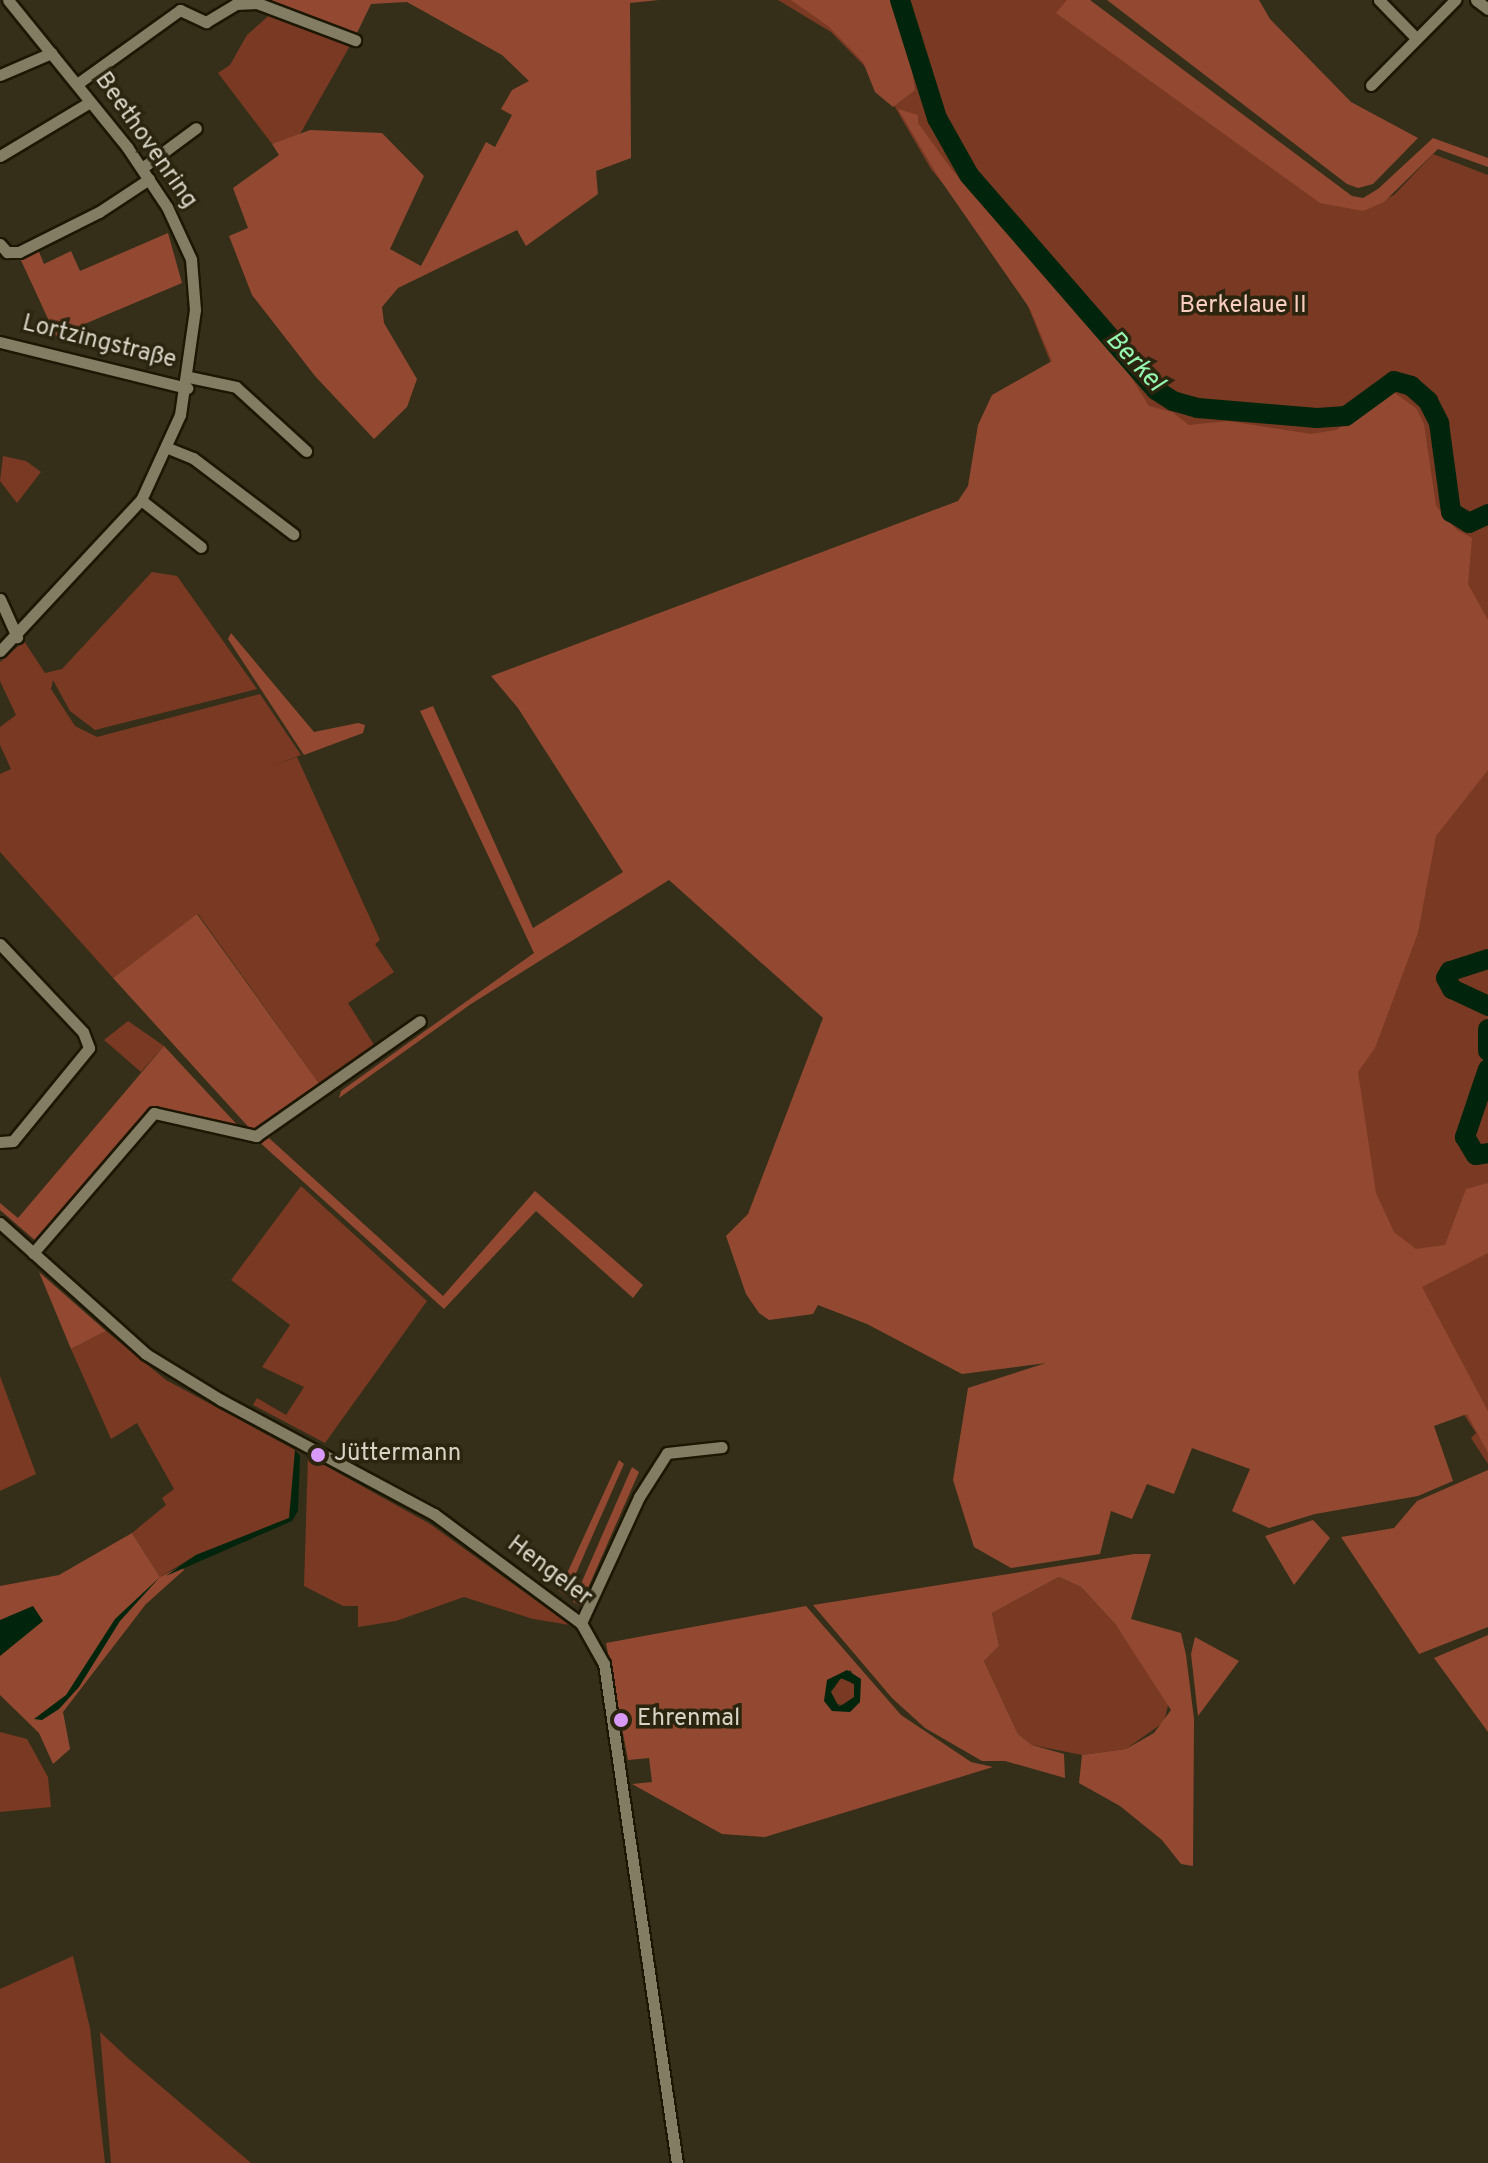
<!DOCTYPE html>
<meta charset="utf-8">
<style>
body{margin:0}
#map{position:relative;width:1488px;height:2163px;overflow:hidden;background:#352f19;font-family:Overpass,sans-serif}
div>[style]{position:absolute}
.green>*{inset:0;background:#7a3923}
.round{border-radius:50%}
.forest>*{inset:0;background:#934931}
.water>*{inset:0;background:#00250c}
.river>*{height:20px;margin:-10px;padding:0 10px;transform-origin:10px;border-radius:10px;background:#00250c}
.roads{filter:drop-shadow(2px 0 #1c1703) drop-shadow(-2px 0 #1c1703) drop-shadow(0 2px #1c1703) drop-shadow(0 -2px #1c1703)}
.minor>*{height:11px;margin:-5.5px;padding:0 5.5px;transform-origin:5.5px;border-radius:5.5px;background:#837d64}
.dots>*{width:22px;height:22px;translate:-50% -50%;box-sizing:border-box;border:4px solid #2b250f;border-radius:50%}
span{translate:-50% -50%;white-space:nowrap;text-align:center;line-height:1.15;-webkit-text-stroke:7px #2b250f;paint-order:stroke}
.street-label{font-size:24px;color:#d7d4c6}
.park-label{font-size:24px;color:#f9cdbf}
.poi-label{font-size:24px;color:#d7d4c6}
.left{translate:0 -50%;text-align:left}
.water-label{font-size:26px;color:#95f7af;font-style:italic}
</style>
<div id="map">
<div class="green">
<i style="clip-path:polygon(778px 0,1076px 0,1362px 211px,1394px 195px,1433px 154px,1488px 175px,1488px 1464px,1471px 1438px,1476px 1433px,1392px 1304px,1239px 456px,1054px 371px,1013px 269px,931px 169px,881px 83px,831px 32px)"></i>
<i style="clip-path:polygon(274px 11px,351px 44px,299px 136px,272px 144px,218px 73px,230px 65px,247px 35px)"></i>
<i style="clip-path:polygon(3px 456px,26px 461px,41px 472px,17px 503px,0 481px)"></i>
<i style="clip-path:polygon(152px 572px,177px 576px,257px 689px,95px 730px,70px 711px,53px 680px,51px 689px,75px 726px,97px 737px,260px 694px,301px 755px,267px 768px,297px 757px,380px 940px,375px 944px,394px 972px,348px 1003px,376px 1048px,321px 1086px,198px 914px,113px 978px,0 852px,0 774px,11px 769px,0 745px,0 727px,16px 715px,0 681px,0 662px,24px 641px,45px 673px,62px 669px)"></i>
<i style="clip-path:polygon(128px 1021px,164px 1046px,141px 1072px,104px 1040px)"></i>
<i style="clip-path:polygon(301px 1186px,427px 1301px,325px 1443px,253px 1405px,257px 1398px,286px 1415px,304px 1387px,262px 1367px,290px 1325px,231px 1280px)"></i>
<i style="clip-path:polygon(106px 1331px,166px 1380px,295px 1450px,294px 1511px,289px 1518px,196px 1555px,160px 1577px,132px 1533px,166px 1505px,162px 1498px,174px 1489px,137px 1423px,111px 1439px,71px 1349px)"></i>
<i style="clip-path:polygon(0 1376px,36px 1474px,0 1491px)"></i>
<i style="clip-path:polygon(308px 1456px,430px 1524px,570px 1625px,533px 1619px,464px 1597px,396px 1621px,358px 1627px,358px 1606px,343px 1606px,304px 1586px)"></i>
<i style="clip-path:polygon(1059px 1577px,1081px 1587px,1116px 1625px,1169px 1701px,1164px 1722px,1126px 1749px,1082px 1755px,1032px 1745px,1018px 1734px,984px 1661px,999px 1646px,992px 1613px)"></i>
<i class="round" style="left:830px;top:1679px;width:26px;height:26px"></i>
<i style="clip-path:polygon(0 1732px,27px 1739px,48px 1777px,51px 1807px,0 1812px)"></i>
<i style="clip-path:polygon(73px 1956px,90px 2028px,105px 2163px,0 2163px,0 1989px)"></i>
<i style="clip-path:polygon(100px 2032px,130px 2060px,251px 2163px,111px 2163px)"></i>
</div>
<div class="forest">
<i style="clip-path:polygon(267px 0,659px 0,630px 3px,631px 158px,596px 171px,598px 194px,526px 246px,517px 230px,398px 288px,382px 307px,384px 323px,417px 379px,407px 407px,374px 439px,315px 376px,252px 295px,229px 236px,248px 228px,233px 188px,279px 155px,272px 144px,310px 130px,382px 133px,424px 176px,390px 249px,421px 266px,486px 142px,495px 147px,512px 115px,501px 109px,512px 90px,529px 81px,502px 55px,407px 2px,371px 4px,355px 37px)"></i>
<i style="clip-path:polygon(791px 0,890px 0,906px 30px,915px 90px,893px 107px,875px 92px,863px 62px,828px 26px)"></i>
<i style="clip-path:polygon(1067px 0,1090px 0,1352px 196px,1363px 198px,1378px 189px,1433px 138px,1488px 158px,1488px 167px,1438px 149px,1384px 202px,1363px 211px,1320px 203px,1056px 13px)"></i>
<i style="clip-path:polygon(1107px 0,1259px 0,1270px 19px,1351px 102px,1418px 138px,1373px 184px,1358px 188px,1347px 184px)"></i>
<i style="clip-path:polygon(898px 109px,918px 115px,918px 123px,952px 170px,1041px 264px,1078px 316px,1126px 369px,1149px 406px,1172px 412px,1189px 425px,1228px 421px,1311px 434px,1336px 430px,1393px 392px,1416px 408px,1424px 424px,1436px 506px,1457px 530px,1472px 538px,1468px 584px,1488px 620px,1488px 770px,1436px 836px,1418px 933px,1375px 1048px,1358px 1072px,1376px 1193px,1394px 1232px,1416px 1249px,1445px 1245px,1466px 1189px,1488px 1183px,1488px 1253px,1422px 1287px,1488px 1411px,1488px 1453px,1467px 1414px,1434px 1426px,1453px 1481px,1418px 1496px,1315px 1514px,1269px 1528px,1232px 1511px,1250px 1469px,1192px 1448px,1174px 1494px,1147px 1484px,1132px 1519px,1111px 1511px,1100px 1554px,1011px 1568px,974px 1547px,953px 1480px,968px 1388px,1046px 1363px,962px 1374px,867px 1324px,818px 1305px,813px 1314px,769px 1320px,759px 1313px,746px 1294px,726px 1236px,748px 1214px,823px 1018px,669px 880px,471px 1004px,339px 1098px,341px 1091px,534px 953px,420px 711px,433px 706px,533px 928px,623px 872px,518px 708px,491px 676px,958px 501px,968px 486px,978px 425px,992px 395px,1052px 361px,1030px 309px,939px 178px)"></i>
<i style="clip-path:polygon(168px 233px,182px 283px,56px 336px,19px 256px,37px 247px,44px 264px,71px 251px,80px 271px)"></i>
<i style="clip-path:polygon(231px 633px,314px 732px,358px 723px,365px 725px,363px 733px,304px 755px,228px 639px)"></i>
<i style="clip-path:polygon(197px 914px,321px 1086px,253px 1132px,113px 978px)"></i>
<i style="clip-path:polygon(164px 1046px,242px 1130px,152px 1109px,37px 1242px,0 1210px,0 1203px,18px 1218px)"></i>
<i style="clip-path:polygon(317px 1099px,269px 1138px,443px 1296px,535px 1191px,643px 1285px,633px 1298px,536px 1211px,444px 1309px,256px 1139px)"></i>
<i style="clip-path:polygon(39px 1272px,106px 1331px,71px 1349px)"></i>
<i style="clip-path:polygon(619px 1460px,624px 1464px,566px 1596px,559px 1591px)"></i>
<i style="clip-path:polygon(632px 1467px,639px 1472px,580px 1606px,573px 1602px)"></i>
<i style="clip-path:polygon(1488px 1470px,1488px 1627px,1419px 1654px,1341px 1537px,1394px 1528px,1417px 1501px)"></i>
<i style="clip-path:polygon(1313px 1520px,1330px 1538px,1294px 1585px,1265px 1536px)"></i>
<i style="clip-path:polygon(132px 1533px,160px 1577px,182px 1566px,184px 1570px,146px 1604px,63px 1712px,70px 1749px,53px 1764px,39px 1733px,0 1695px,0 1586px,59px 1575px)"></i>
<i style="clip-path:polygon(1134px 1554px,1151px 1554px,1131px 1619px,1181px 1633px,1186px 1655px,1194px 1719px,1193px 1866px,1181px 1864px,1162px 1840px,1120px 1806px,1079px 1783px,1082px 1755px,1126px 1749px,1154px 1733px,1171px 1710px,1116px 1625px,1081px 1587px,1059px 1577px,992px 1613px,999px 1646px,984px 1661px,1018px 1734px,1032px 1745px,1064px 1754px,1065px 1778px,1005px 1761px,982px 1761px,925px 1728px,892px 1698px,813px 1605px)"></i>
<i style="clip-path:polygon(evenodd,806px 1606px,901px 1715px,971px 1762px,993px 1767px,765px 1837px,722px 1834px,632px 1784px,652px 1782px,649px 1758px,628px 1760px,606px 1643px,806px 1606px,851px 1670px,860px 1702px,832px 1711px,827px 1680px,851px 1670px)"></i>
<i style="clip-path:polygon(1488px 1635px,1488px 1732px,1434px 1658px)"></i>
<i style="clip-path:polygon(1195px 1637px,1239px 1661px,1198px 1716px,1191px 1654px)"></i>
</div>
<div class="water">
<i style="clip-path:polygon(295px 1450px,300px 1456px,298px 1511px,292px 1521px,166px 1576px,196px 1555px,289px 1518px)"></i>
<i style="clip-path:polygon(160px 1577px,120px 1621px,79px 1687px,59px 1709px,42px 1720px,34px 1719px,66px 1695px,115px 1619px)"></i>
<i style="clip-path:polygon(33px 1606px,43px 1621px,0 1656px,0 1620px)"></i>
<i style="clip-path:polygon(evenodd,847px 1670px,861px 1679px,860px 1702px,850px 1712px,832px 1711px,824px 1701px,827px 1680px,847px 1670px,841px 1678px,854px 1684px,854px 1697px,839px 1707px,831px 1692px,841px 1678px)"></i>
</div>
<div class="river">
<i style="left:900px;top:0;width:124px;rotate:72.6deg"></i>
<i style="left:937px;top:118px;width:65px;rotate:60.7deg"></i>
<i style="left:969px;top:175px;width:285px;rotate:49deg"></i>
<i style="left:1156px;top:390px;width:20px;rotate:33deg"></i>
<i style="left:1173px;top:401px;width:26px;rotate:16deg"></i>
<i style="left:1198px;top:408px;width:119px;rotate:4.8deg"></i>
<i style="left:1317px;top:418px;width:29px;rotate:-4deg"></i>
<i style="left:1346px;top:416px;width:59px;rotate:-36.1deg"></i>
<i style="left:1394px;top:381px;width:18px;rotate:16deg"></i>
<i style="left:1411px;top:386px;width:23px;rotate:41deg"></i>
<i style="left:1428px;top:401px;width:25px;rotate:63deg"></i>
<i style="left:1439px;top:423px;width:90px;rotate:82.3deg"></i>
<i style="left:1451px;top:512px;width:21px;rotate:31deg"></i>
<i style="left:1469px;top:523px;width:21px;rotate:-25deg"></i>
<i style="left:1488px;top:959px;width:40px;rotate:162deg"></i>
<i style="left:1450px;top:971px;width:8px;rotate:120deg"></i>
<i style="left:1446px;top:978px;width:13px;rotate:61deg"></i>
<i style="left:1452px;top:989px;width:40px;rotate:25deg"></i>
<i style="left:1488px;top:1029px;width:22px;rotate:90deg"></i>
<i style="left:1488px;top:1069px;width:72px;rotate:108.7deg"></i>
<i style="left:1465px;top:1137px;width:21px;rotate:59deg"></i>
<i style="left:1476px;top:1155px;width:12px;rotate:-9deg"></i>
</div>
<div class="roads">
<div class="minor">
<i style="left:1379px;top:0;width:52px;rotate:45.8deg"></i>
<i style="left:1476px;top:0;width:15px;rotate:37deg"></i>
<i style="left:0;top:75px;width:56px;rotate:-23.3deg"></i>
<i style="left:77px;top:84px;width:127px;rotate:-35.7deg"></i>
<i style="left:180px;top:10px;width:29px;rotate:25deg"></i>
<i style="left:206px;top:22px;width:35px;rotate:-31deg"></i>
<i style="left:236px;top:4px;width:21px;rotate:-3deg"></i>
<i style="left:257px;top:3px;width:105px;rotate:20.7deg"></i>
<i style="left:1371px;top:85px;width:120px;rotate:-45.3deg"></i>
<i style="left:0;top:156px;width:105px;rotate:-31deg"></i>
<i style="left:142px;top:168px;width:67px;rotate:-36.5deg"></i>
<i style="left:0;top:244px;width:11px;rotate:49deg"></i>
<i style="left:7px;top:252px;width:12px"></i>
<i style="left:19px;top:252px;width:89px;rotate:-26.6deg"></i>
<i style="left:99px;top:212px;width:60px;rotate:-33.4deg"></i>
<i style="left:0;top:342px;width:193px;rotate:13.8deg"></i>
<i style="left:189px;top:377px;width:48px;rotate:12deg"></i>
<i style="left:236px;top:387px;width:95px;rotate:42.4deg"></i>
<i style="left:168px;top:448px;width:27px;rotate:22deg"></i>
<i style="left:193px;top:458px;width:126px;rotate:37.2deg"></i>
<i style="left:141px;top:500px;width:76px;rotate:38.1deg"></i>
<i style="left:0;top:599px;width:42px;rotate:65.9deg"></i>
<i style="left:0;top:651px;width:207px;rotate:-47deg"></i>
<i style="left:141px;top:500px;width:94px;rotate:-65.4deg"></i>
<i style="left:180px;top:415px;width:106px;rotate:-81.9deg"></i>
<i style="left:195px;top:310px;width:51px;rotate:-94.5deg"></i>
<i style="left:191px;top:259px;width:57px;rotate:-114.8deg"></i>
<i style="left:167px;top:207px;width:72px;rotate:-123.7deg"></i>
<i style="left:127px;top:147px;width:189px;rotate:-129deg"></i>
<i style="left:0;top:944px;width:121px;rotate:46.7deg"></i>
<i style="left:83px;top:1032px;width:17px;rotate:69deg"></i>
<i style="left:89px;top:1048px;width:120px;rotate:129.3deg"></i>
<i style="left:13px;top:1141px;width:13px;rotate:176deg"></i>
<i style="left:0;top:1223px;width:196px;rotate:41.9deg"></i>
<i style="left:146px;top:1354px;width:88px;rotate:31.5deg"></i>
<i style="left:221px;top:1400px;width:242px;rotate:28.2deg"></i>
<i style="left:434px;top:1514px;width:183px;rotate:36.6deg"></i>
<i style="left:581px;top:1623px;width:47px;rotate:60.7deg"></i>
<i style="left:604px;top:1664px;width:504px;rotate:81.68deg"></i>
<i style="left:33px;top:1253px;width:185px;rotate:-49.2deg"></i>
<i style="left:154px;top:1113px;width:105px;rotate:12.7deg"></i>
<i style="left:256px;top:1136px;width:200px;rotate:-35deg"></i>
<i style="left:581px;top:1623px;width:139px;rotate:-65.3deg"></i>
<i style="left:639px;top:1497px;width:52px;rotate:-57.5deg"></i>
<i style="left:667px;top:1453px;width:55px;rotate:-6.2deg"></i>
</div>
</div>
<div class="dots">
<i style="left:318px;top:1455px;background:#d99af7"></i>
<i style="left:621px;top:1720px;background:#d99af7"></i>
</div>
<div class="street-label">
<span style="left:145px;top:141px;rotate:55deg">Beethovenring</span>
<span style="left:99px;top:343px;rotate:14deg">Lortzingstraße</span>
<span style="left:549px;top:1572px;rotate:37deg">Hengeler</span>
</div>
<div class="park-label">
<span style="left:1243px;top:307px">Berkelaue II</span>
</div>
<div class="poi-label">
<span class="left" style="left:334px;top:1455px">Jüttermann</span>
<span class="left" style="left:637px;top:1720px">Ehrenmal</span>
</div>
<div class="water-label">
<span style="left:1134px;top:362px;rotate:47deg">Berkel</span>
</div>
</div>
